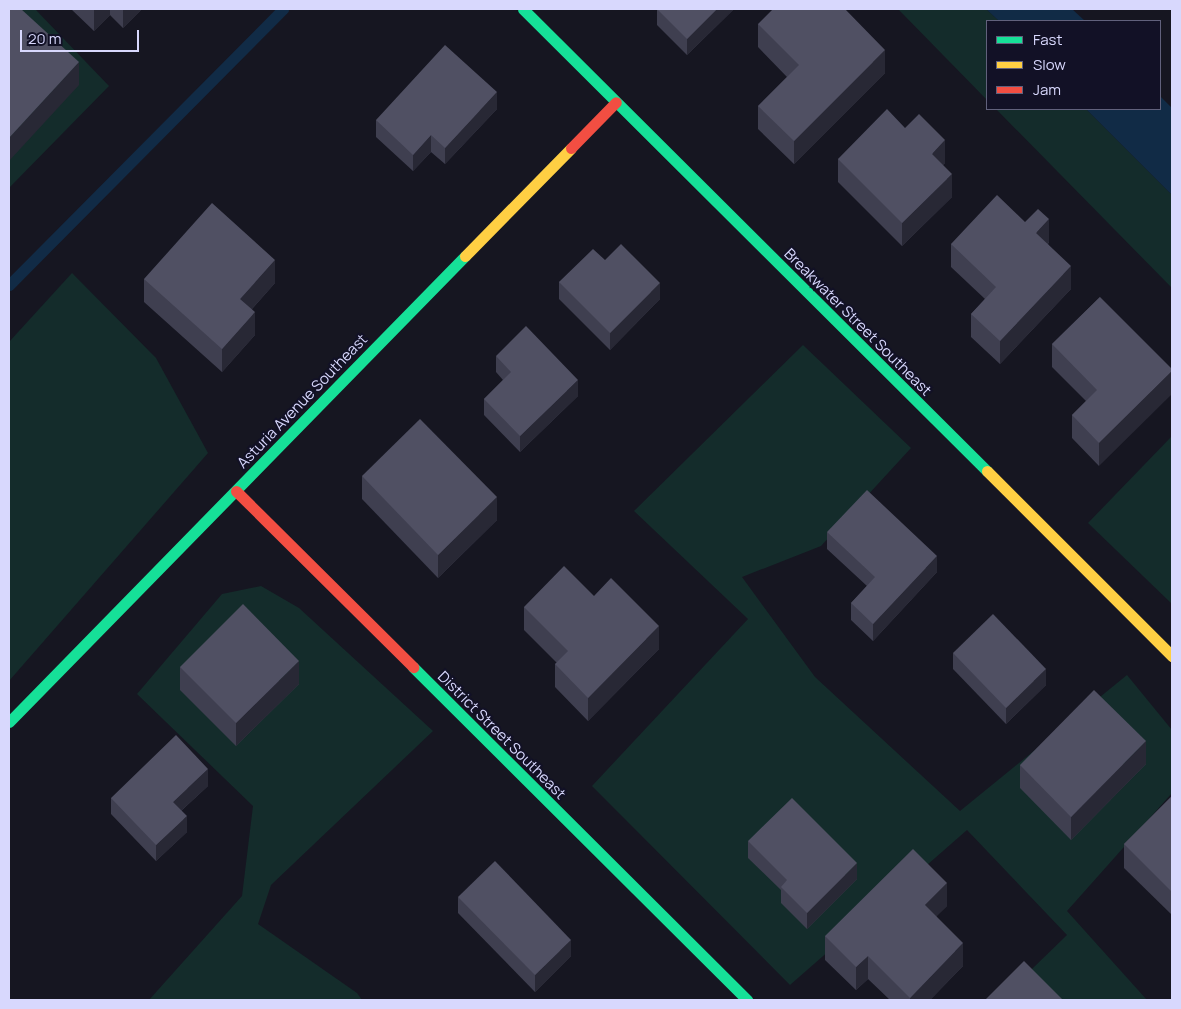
<!DOCTYPE html>
<style>
body{margin:0}
#map{position:relative;width:1181px;height:1009px;overflow:hidden;background:#161621;font-family:Manrope,sans-serif}
div>[style]{position:absolute}
.green>*{inset:0;background:#142c2b}
.water>*{inset:0;background:#112b46}
.stream>*{height:11px;margin:-5.5px;padding:0 5.5px;transform-origin:5.5px;border-radius:5.5px;background:#112b46}
.fast>*{height:11px;margin:-5.5px;padding:0 5.5px;transform-origin:5.5px;border-radius:5.5px;background:#16e098}
.slow>*{height:11px;margin:-5.5px;padding:0 5.5px;transform-origin:5.5px;border-radius:5.5px;background:#ffcf43}
.jam>*{height:11px;margin:-5.5px;padding:0 5.5px;transform-origin:5.5px;border-radius:5.5px;background:#f24e42}
.wall>*{inset:0;background:#3f3f50}
.shaded-wall>*{inset:0;background:#282835}
.building>*{inset:0;background:#505063}
span{translate:-50% -50%;white-space:nowrap;text-align:center;line-height:1.15;-webkit-text-stroke:4px #121126;paint-order:stroke}
.street-label{font-size:15px;color:#d8d8fd}
.frame{position:absolute;inset:0;border:10px solid #d8d8fd;pointer-events:none}
.legend{position:absolute;left:986px;top:20px;width:175px;height:90px;box-sizing:border-box;background:#121126;border:1px solid #61617c;margin:0;padding:6px 9px;list-style:none;font-size:15px;color:#d8d8fd}
.legend li{display:flex;align-items:center;gap:10px;height:25px}
.legend b{width:25px;border:1px solid #61617c}
.scale{position:absolute;left:20px;top:30px;width:119px;height:22px;box-sizing:border-box;border:2px solid #d8d8fd;border-top:0;padding-left:6px;font-size:15px;line-height:18px;white-space:nowrap;color:#d8d8fd;-webkit-text-stroke:4px #121126;paint-order:stroke}
</style>
<div id="map">
<div class="green">
<i style="clip-path:polygon(9px 9px,35px 9px,109px 86px,9px 188px)"></i>
<i style="clip-path:polygon(898px 9px,986px 9px,999px 21px,987px 21px,987px 100px)"></i>
<i style="clip-path:polygon(996px 109px,1086px 109px,1172px 195px,1172px 288px)"></i>
<i style="clip-path:polygon(72px 273px,156px 358px,208px 453px,9px 681px,9px 342px)"></i>
<i style="clip-path:polygon(803px 345px,911px 448px,821px 546px,742px 577px,815px 677px,960px 811px,1127px 675px,1172px 730px,1172px 793px,1067px 911px,1147px 1000px,1000px 1000px,1067px 935px,967px 830px,790px 985px,592px 786px,748px 619px,634px 511px)"></i>
<i style="clip-path:polygon(1172px 436px,1172px 604px,1088px 523px)"></i>
<i style="clip-path:polygon(261px 586px,299px 608px,433px 731px,271px 885px,258px 924px,357px 993px,362px 1000px,149px 1000px,242px 896px,253px 806px,137px 694px,222px 594px)"></i>
</div>
<div class="water">
<i style="clip-path:polygon(986px 9px,1072px 9px,1085px 21px,999px 21px)"></i>
<i style="clip-path:polygon(1160px 96px,1172px 108px,1172px 195px,1086px 109px,1160px 109px)"></i>
</div>
<div class="stream">
<i style="left:9px;top:285px;width:389px;rotate:-45.2deg"></i>
</div>
<div class="fast">
<i style="left:523px;top:9px;width:655px;rotate:44.88deg"></i>
<i style="left:413px;top:667px;width:472px;rotate:44.9deg"></i>
<i style="left:9px;top:722px;width:652px;rotate:-45.62deg"></i>
</div>
<div class="slow">
<i style="left:465px;top:256px;width:151px;rotate:-45.5deg"></i>
<i style="left:987px;top:471px;width:262px;rotate:45deg"></i>
</div>
<div class="jam">
<i style="left:571px;top:148px;width:64px;rotate:-45.6deg"></i>
<i style="left:236px;top:491px;width:250px;rotate:44.8deg"></i>
</div>
<div class="wall">
<i style="clip-path:polygon(71px 9px,142px 9px,123px 28px,110px 15px,94px 31px)"></i>
<i style="clip-path:polygon(657px 9px,734px 9px,687px 55px,657px 25px)"></i>
<i style="clip-path:polygon(812px 10px,885px 73px,794px 164px,758px 129px,758px 106px,787px 77px,758px 47px,758px 24px)"></i>
<i style="clip-path:polygon(497px 109px,445px 164px,431px 152px,413px 171px,376px 137px,376px 120px)"></i>
<i style="clip-path:polygon(905px 128px,945px 163px,943px 165px,952px 197px,902px 246px,838px 182px,838px 159px)"></i>
<i style="clip-path:polygon(1025px 222px,1049px 242px,1048px 244px,1071px 289px,1000px 364px,971px 337px,971px 314px,985px 299px,951px 267px,951px 244px)"></i>
<i style="clip-path:polygon(605px 260px,660px 299px,610px 350px,559px 299px,559px 282px)"></i>
<i style="clip-path:polygon(144px 279px,275px 283px,252px 309px,255px 335px,222px 372px,144px 302px)"></i>
<i style="clip-path:polygon(1100px 297px,1099px 466px,1072px 438px,1072px 415px,1086px 401px,1052px 367px,1052px 344px)"></i>
<i style="clip-path:polygon(496px 356px,578px 396px,520px 452px,484px 415px,484px 399px,503px 380px,496px 372px)"></i>
<i style="clip-path:polygon(362px 476px,497px 520px,438px 578px,362px 499px)"></i>
<i style="clip-path:polygon(827px 532px,937px 572px,873px 641px,851px 620px,851px 603px,867px 586px,827px 549px)"></i>
<i style="clip-path:polygon(594px 596px,659px 649px,588px 721px,555px 687px,555px 664px,557px 663px,524px 630px,524px 607px)"></i>
<i style="clip-path:polygon(953px 653px,1046px 685px,1006px 724px,953px 669px)"></i>
<i style="clip-path:polygon(180px 667px,299px 684px,236px 746px,180px 690px)"></i>
<i style="clip-path:polygon(1146px 764px,1071px 840px,1020px 788px,1020px 765px)"></i>
<i style="clip-path:polygon(208px 786px,181px 811px,187px 832px,156px 861px,111px 814px,111px 798px)"></i>
<i style="clip-path:polygon(1172px 796px,1172px 915px,1124px 868px,1124px 844px)"></i>
<i style="clip-path:polygon(748px 841px,857px 879px,807px 929px,781px 903px,781px 890px,748px 858px)"></i>
<i style="clip-path:polygon(458px 897px,571px 956px,535px 992px,458px 913px)"></i>
<i style="clip-path:polygon(947px 906px,936px 916px,963px 966px,930px 1000px,890px 1000px,868px 979px,856px 990px,825px 960px,825px 936px)"></i>
</div>
<div class="shaded-wall">
<i style="clip-path:polygon(94px 9px,110px 9px,110px 15px,94px 31px)"></i>
<i style="clip-path:polygon(123px 9px,142px 9px,123px 28px)"></i>
<i style="clip-path:polygon(717px 9px,734px 9px,687px 55px,687px 39px)"></i>
<i style="clip-path:polygon(885px 50px,885px 73px,794px 164px,794px 141px)"></i>
<i style="clip-path:polygon(79px 62px,79px 85px,9px 161px,9px 138px)"></i>
<i style="clip-path:polygon(497px 92px,497px 109px,445px 164px,445px 148px)"></i>
<i style="clip-path:polygon(431px 135px,431px 152px,413px 171px,413px 155px)"></i>
<i style="clip-path:polygon(945px 140px,945px 163px,932px 177px,932px 154px)"></i>
<i style="clip-path:polygon(952px 174px,952px 197px,902px 246px,902px 223px)"></i>
<i style="clip-path:polygon(1049px 219px,1049px 242px,1036px 256px,1036px 233px)"></i>
<i style="clip-path:polygon(275px 260px,275px 283px,240px 322px,240px 299px)"></i>
<i style="clip-path:polygon(1071px 266px,1071px 289px,1000px 364px,1000px 341px)"></i>
<i style="clip-path:polygon(660px 283px,660px 299px,610px 350px,610px 333px)"></i>
<i style="clip-path:polygon(255px 312px,255px 335px,222px 372px,222px 349px)"></i>
<i style="clip-path:polygon(1172px 371px,1172px 394px,1099px 466px,1099px 443px)"></i>
<i style="clip-path:polygon(578px 380px,578px 396px,520px 452px,520px 436px)"></i>
<i style="clip-path:polygon(497px 497px,497px 520px,438px 578px,438px 555px)"></i>
<i style="clip-path:polygon(937px 556px,937px 572px,873px 641px,873px 624px)"></i>
<i style="clip-path:polygon(659px 626px,659px 649px,588px 721px,588px 698px)"></i>
<i style="clip-path:polygon(299px 661px,299px 684px,236px 746px,236px 723px)"></i>
<i style="clip-path:polygon(1046px 669px,1046px 685px,1006px 724px,1006px 708px)"></i>
<i style="clip-path:polygon(1146px 741px,1146px 764px,1071px 840px,1071px 817px)"></i>
<i style="clip-path:polygon(208px 769px,208px 786px,173px 818px,173px 802px)"></i>
<i style="clip-path:polygon(187px 816px,187px 832px,156px 861px,156px 845px)"></i>
<i style="clip-path:polygon(857px 863px,857px 879px,807px 929px,807px 913px)"></i>
<i style="clip-path:polygon(947px 883px,947px 906px,925px 928px,925px 905px)"></i>
<i style="clip-path:polygon(571px 940px,571px 956px,535px 992px,535px 975px)"></i>
<i style="clip-path:polygon(963px 943px,963px 966px,930px 1000px,910px 1000px,910px 998px)"></i>
<i style="clip-path:polygon(868px 956px,868px 979px,856px 990px,856px 967px)"></i>
</div>
<div class="building">
<i style="clip-path:polygon(9px 9px,21px 9px,79px 62px,9px 138px)"></i>
<i style="clip-path:polygon(657px 9px,717px 9px,687px 39px)"></i>
<i style="clip-path:polygon(773px 9px,810px 9px,812px 10px,813px 9px,845px 9px,885px 50px,794px 141px,758px 106px,799px 65px,758px 24px)"></i>
<i style="clip-path:polygon(445px 45px,497px 92px,445px 148px,431px 135px,413px 155px,376px 120px)"></i>
<i style="clip-path:polygon(887px 109px,905px 128px,919px 114px,945px 140px,932px 154px,952px 174px,902px 223px,838px 159px)"></i>
<i style="clip-path:polygon(997px 195px,1025px 222px,1038px 209px,1049px 219px,1036px 233px,1071px 266px,1000px 341px,971px 314px,996px 287px,951px 244px)"></i>
<i style="clip-path:polygon(212px 203px,275px 260px,240px 299px,255px 312px,222px 349px,144px 279px)"></i>
<i style="clip-path:polygon(621px 244px,660px 283px,610px 333px,559px 282px,593px 249px,605px 260px)"></i>
<i style="clip-path:polygon(1100px 297px,1172px 369px,1172px 371px,1099px 443px,1072px 415px,1097px 390px,1052px 344px)"></i>
<i style="clip-path:polygon(526px 326px,578px 380px,520px 436px,484px 399px,511px 372px,496px 356px)"></i>
<i style="clip-path:polygon(420px 419px,497px 497px,438px 555px,362px 476px)"></i>
<i style="clip-path:polygon(867px 490px,937px 556px,873px 624px,851px 603px,875px 577px,827px 532px)"></i>
<i style="clip-path:polygon(564px 566px,594px 596px,611px 578px,659px 626px,588px 698px,555px 664px,568px 651px,524px 607px)"></i>
<i style="clip-path:polygon(243px 604px,299px 661px,236px 723px,180px 667px)"></i>
<i style="clip-path:polygon(993px 614px,1046px 669px,1006px 708px,953px 653px)"></i>
<i style="clip-path:polygon(1094px 690px,1146px 741px,1071px 817px,1020px 765px)"></i>
<i style="clip-path:polygon(176px 735px,208px 769px,173px 802px,187px 816px,156px 845px,111px 798px)"></i>
<i style="clip-path:polygon(1172px 796px,1172px 892px,1124px 844px)"></i>
<i style="clip-path:polygon(792px 798px,857px 863px,807px 913px,781px 887px,787px 880px,748px 841px)"></i>
<i style="clip-path:polygon(913px 849px,947px 883px,925px 905px,963px 943px,910px 998px,868px 956px,856px 967px,825px 936px)"></i>
<i style="clip-path:polygon(495px 861px,571px 940px,535px 975px,458px 897px)"></i>
<i style="clip-path:polygon(1024px 961px,1063px 1000px,985px 1000px)"></i>
</div>
<div class="street-label">
<span style="left:858px;top:322px;rotate:45deg">Breakwater Street Southeast</span>
<span style="left:302px;top:401px;rotate:-46deg">Asturia Avenue Southeast</span>
<span style="left:502px;top:735px;rotate:45deg">District Street Southeast</span>
</div>
<div class="frame"></div>
<ul class="legend">
<li><b style="height:6px;background:#16e098"></b>Fast</li>
<li><b style="height:6px;background:#ffcf43"></b>Slow</li>
<li><b style="height:6px;background:#f24e42"></b>Jam</li>
</ul>
<div class="scale">20 m</div>
</div>
